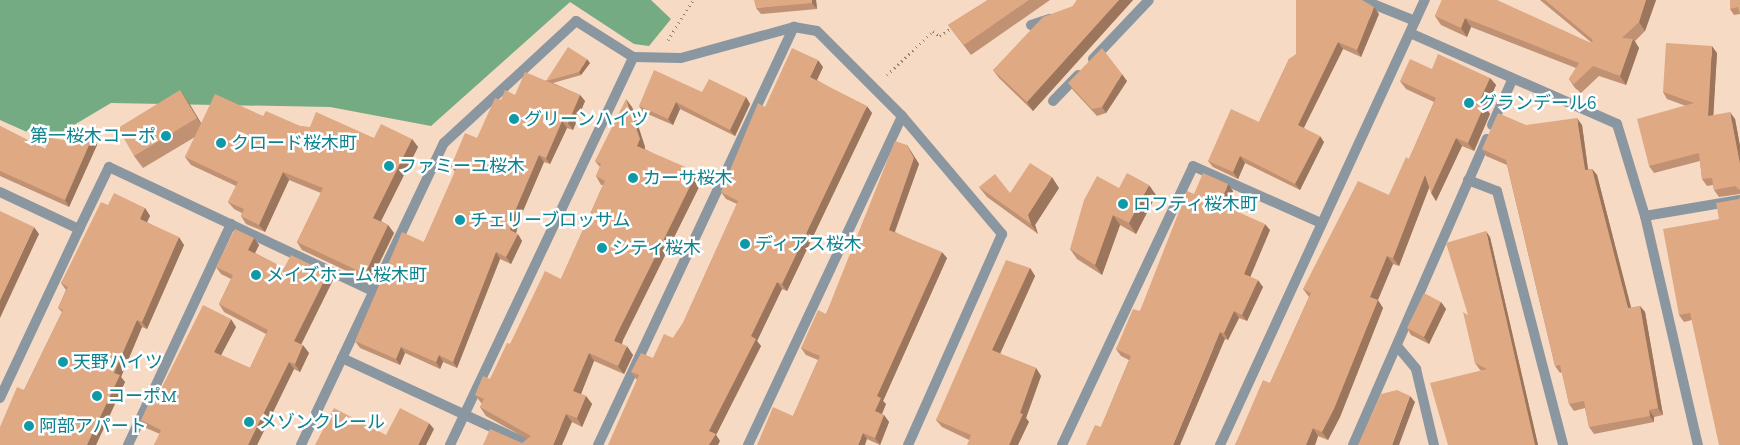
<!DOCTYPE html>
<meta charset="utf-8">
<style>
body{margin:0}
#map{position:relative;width:1740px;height:445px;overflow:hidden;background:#f7dac4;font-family:"Zilla Slab","Noto Sans JP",serif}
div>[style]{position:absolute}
.forest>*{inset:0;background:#75ab83}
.path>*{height:3px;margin-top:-1.5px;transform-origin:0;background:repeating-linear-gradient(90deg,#927f70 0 1px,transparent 0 5px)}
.lane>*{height:10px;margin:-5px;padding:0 5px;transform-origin:5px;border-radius:5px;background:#8a96a0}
.street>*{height:10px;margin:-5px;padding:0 5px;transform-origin:5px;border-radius:5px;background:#8a96a0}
.wall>*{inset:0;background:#c09172}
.shaded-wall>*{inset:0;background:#9c765c}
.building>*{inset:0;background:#dfa984}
.dots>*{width:14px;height:14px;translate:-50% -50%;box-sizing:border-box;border:2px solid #fff;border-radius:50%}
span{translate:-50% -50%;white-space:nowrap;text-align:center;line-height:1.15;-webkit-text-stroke:5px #fff;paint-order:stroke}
.culture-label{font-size:18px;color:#0d838f}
.left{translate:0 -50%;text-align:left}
.right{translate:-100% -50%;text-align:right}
</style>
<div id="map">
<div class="forest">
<i style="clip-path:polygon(0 0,651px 0,671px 19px,649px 46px,634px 44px,570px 2px,431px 126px,330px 107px,111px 103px,47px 141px,0 120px)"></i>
</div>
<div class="path">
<i style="left:668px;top:40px;width:47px;rotate:-58deg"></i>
<i style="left:887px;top:75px;width:64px;rotate:-43.7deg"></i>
<i style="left:933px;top:31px;width:9px;rotate:36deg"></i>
<i style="left:940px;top:36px;width:16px;rotate:-35deg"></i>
</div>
<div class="lane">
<i style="left:1363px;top:0;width:56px;rotate:22deg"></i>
<i style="left:128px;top:445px;width:244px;rotate:-65deg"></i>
</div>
<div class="street">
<i style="left:1031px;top:25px;width:20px;rotate:-18deg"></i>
<i style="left:1410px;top:33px;width:226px;rotate:23.7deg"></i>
<i style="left:1617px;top:124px;width:96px;rotate:73.1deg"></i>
<i style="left:1645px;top:216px;width:235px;rotate:77deg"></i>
<i style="left:1093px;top:59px;width:81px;rotate:-46.5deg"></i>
<i style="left:1053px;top:101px;width:36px;rotate:-46deg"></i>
<i style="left:1492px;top:125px;width:51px;rotate:-65.9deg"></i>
<i style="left:1468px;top:180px;width:31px;rotate:21deg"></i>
<i style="left:1497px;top:191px;width:262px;rotate:75.4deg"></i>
<i style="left:0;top:192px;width:87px;rotate:25.1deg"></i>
<i style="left:79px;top:229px;width:69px;rotate:-64.2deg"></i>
<i style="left:109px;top:167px;width:292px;rotate:25.2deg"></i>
<i style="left:1645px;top:216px;width:96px;rotate:-9.6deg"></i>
<i style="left:1397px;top:346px;width:30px;rotate:50deg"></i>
<i style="left:1416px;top:369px;width:78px;rotate:76.7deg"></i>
<i style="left:342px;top:358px;width:207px;rotate:24.8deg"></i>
<i style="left:0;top:398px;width:187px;rotate:-64.9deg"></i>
<i style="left:301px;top:445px;width:334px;rotate:-64.7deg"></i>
<i style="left:444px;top:143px;width:180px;rotate:-42.7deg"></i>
<i style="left:576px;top:21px;width:67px;rotate:32.3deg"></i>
<i style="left:633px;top:57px;width:48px;rotate:1.2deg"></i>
<i style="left:681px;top:58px;width:117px;rotate:-15.3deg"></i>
<i style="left:450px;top:445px;width:429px;rotate:-64.7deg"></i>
<i style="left:598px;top:445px;width:462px;rotate:-64.9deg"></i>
<i style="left:794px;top:27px;width:23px;rotate:10deg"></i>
<i style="left:817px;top:31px;width:120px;rotate:45deg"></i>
<i style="left:902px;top:116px;width:155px;rotate:49.7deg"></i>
<i style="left:1002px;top:234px;width:231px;rotate:114deg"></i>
<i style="left:748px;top:445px;width:363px;rotate:-64.9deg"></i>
<i style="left:1062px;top:445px;width:308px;rotate:-64.8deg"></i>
<i style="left:1193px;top:166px;width:140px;rotate:24deg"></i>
<i style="left:1220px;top:445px;width:490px;rotate:-65.3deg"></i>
<i style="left:1353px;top:445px;width:334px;rotate:-66.4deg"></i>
</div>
<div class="wall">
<i style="clip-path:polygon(816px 0,817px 9px,761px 14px,756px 8px)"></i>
<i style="clip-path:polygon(988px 0,1050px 0,971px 55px,948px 25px)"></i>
<i style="clip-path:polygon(1077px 0,1133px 0,1033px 111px,999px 78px,993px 70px,1073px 6px)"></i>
<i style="clip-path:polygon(1442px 0,1591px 43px,1592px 43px,1540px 0,1656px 0,1645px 31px,1635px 41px,1639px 48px,1626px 85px,1599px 76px,1581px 93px,1575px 88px,1569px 79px,1576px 68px,1471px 27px,1467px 37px,1441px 25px,1435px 16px)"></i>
<i style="clip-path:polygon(1740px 0,1740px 14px,1734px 15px,1730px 9px)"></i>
<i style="clip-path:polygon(1379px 14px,1361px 57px,1343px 49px,1304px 128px,1324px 142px,1300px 190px,1245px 163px,1238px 179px,1213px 167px,1208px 161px,1259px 122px,1289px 59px)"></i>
<i style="clip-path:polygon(1717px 53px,1713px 115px,1735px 119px,1740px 146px,1740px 194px,1719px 197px,1714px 190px,1713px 185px,1707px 186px,1702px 179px,1700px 161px,1654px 173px,1649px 166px,1686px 106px,1667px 99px,1663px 92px)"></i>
<i style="clip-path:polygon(590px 63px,581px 75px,553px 83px,580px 95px,585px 101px,573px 130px,567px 128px,550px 164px,544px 162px,520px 218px,516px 233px,522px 241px,511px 264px,500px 259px,457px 368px,443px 362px,440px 369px,405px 353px,400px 365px,360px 348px,355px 341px,424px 242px,455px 172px,451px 166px,477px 138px,501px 100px,515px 95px,547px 80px)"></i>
<i style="clip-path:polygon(823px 67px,817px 80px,872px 113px,787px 291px,782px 289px,757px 341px,761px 346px,716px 435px,720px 441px,636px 379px,631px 372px,653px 358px,673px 338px,683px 323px,737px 204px,726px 199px,721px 192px,765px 107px)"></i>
<i style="clip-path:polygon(1432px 69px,1490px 78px,1496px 85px,1486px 108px,1490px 114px,1474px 151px,1462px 146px,1436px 201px,1429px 187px,1399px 266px,1393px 264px,1377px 300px,1383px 308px,1340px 417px,1328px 440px,1318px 436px,1315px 445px,1235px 445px,1270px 383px,1309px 297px,1303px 289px,1389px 195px,1409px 159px,1434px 102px,1406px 89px,1400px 81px)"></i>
<i style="clip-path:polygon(1127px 81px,1106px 113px,1097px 116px,1073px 90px,1068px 83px)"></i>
<i style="clip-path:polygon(180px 90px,189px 103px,201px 123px,263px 116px,300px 126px,374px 138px,412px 139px,418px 147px,381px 221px,388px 225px,394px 233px,370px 282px,302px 250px,297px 242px,321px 193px,289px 180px,265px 232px,246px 224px,241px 216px,242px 213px,234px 209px,228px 202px,236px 186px,191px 165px,185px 157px,195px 137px,143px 168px,134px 156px)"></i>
<i style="clip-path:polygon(702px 92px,746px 97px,750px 104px,735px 136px,680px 109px,673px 125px,643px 112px,639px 106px)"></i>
<i style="clip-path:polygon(632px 107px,645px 147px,645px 149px,702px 181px,623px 340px,622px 344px,633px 355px,624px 374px,594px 361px,581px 394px,586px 396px,592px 404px,582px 427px,572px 422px,522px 443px,527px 439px,486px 416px,480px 407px,482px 404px,475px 395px,490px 379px,510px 344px,561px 279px,603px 185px,601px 185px,596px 176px,600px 167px,595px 161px)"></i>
<i style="clip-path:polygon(1526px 125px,1582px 125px,1588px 169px,1592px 169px,1597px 175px,1631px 308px,1640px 306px,1645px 312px,1663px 415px,1654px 417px,1654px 422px,1594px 434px,1589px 427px,1585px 408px,1574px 411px,1569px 404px,1562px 372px,1560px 373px,1555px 366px,1507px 165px,1486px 156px,1482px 149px)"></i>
<i style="clip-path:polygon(0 126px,45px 149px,92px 138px,97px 145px,69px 207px,0 176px)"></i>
<i style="clip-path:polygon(907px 145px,919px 164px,895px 232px,947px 258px,883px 401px,886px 404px,882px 414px,884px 415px,889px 422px,880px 445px,867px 439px,793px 416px,818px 360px,806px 355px,801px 348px,826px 314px)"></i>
<i style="clip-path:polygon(979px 187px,1010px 193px,1059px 188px,1035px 225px,1038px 234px,987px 197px)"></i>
<i style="clip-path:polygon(1119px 188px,1156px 195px,1136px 234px,1120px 225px,1102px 275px,1077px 259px,1070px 249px)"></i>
<i style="clip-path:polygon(1233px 191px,1226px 207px,1270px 230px,1250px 277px,1263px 287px,1247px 321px,1239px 318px,1228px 340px,1225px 339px,1101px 427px,1129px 360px,1121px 356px,1116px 349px,1140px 311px,1194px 194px)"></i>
<i style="clip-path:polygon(1739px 199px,1692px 320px,1684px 322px,1679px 315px,1719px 219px)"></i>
<i style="clip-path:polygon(108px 205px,145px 208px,150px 216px,147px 222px,184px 245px,147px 329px,142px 327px,121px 377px,125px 382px,96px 445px,0 445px,24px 390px,62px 312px,58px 308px,66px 290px,61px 283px)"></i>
<i style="clip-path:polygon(1490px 237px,1538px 445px,1448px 445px,1481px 370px,1480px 370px,1475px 363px,1468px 315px)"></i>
<i style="clip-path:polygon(254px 238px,259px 245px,255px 253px,284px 268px,333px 280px,301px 344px,309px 353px,300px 372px,294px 369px,257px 445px,154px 445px,160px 434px,146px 428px,141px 420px,155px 401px,236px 327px,221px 355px,250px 368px,266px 334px,224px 312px,219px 304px,231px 279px,221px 274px,216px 267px)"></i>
<i style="clip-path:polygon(1030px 268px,1035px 276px,1000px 354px,1036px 368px,1041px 376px,1026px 418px,1029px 422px,969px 440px,942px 427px,936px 420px)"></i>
<i style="clip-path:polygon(1441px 302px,1446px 309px,1429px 344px,1411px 335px,1407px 328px)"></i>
</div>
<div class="shaded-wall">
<i style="clip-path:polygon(812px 0,816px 0,817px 9px,812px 3px)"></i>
<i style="clip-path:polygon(1119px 0,1133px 0,1033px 111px,1027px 102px)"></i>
<i style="clip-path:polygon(1646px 0,1656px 0,1645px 31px,1639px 22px)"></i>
<i style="clip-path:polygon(1374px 7px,1379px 14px,1361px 57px,1357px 50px)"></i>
<i style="clip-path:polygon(1465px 18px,1471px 27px,1467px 37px,1461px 28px)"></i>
<i style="clip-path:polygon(1633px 39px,1639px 48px,1626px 85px,1620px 76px)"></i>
<i style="clip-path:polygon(1338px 42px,1343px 49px,1302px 131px,1298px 125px)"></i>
<i style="clip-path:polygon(1712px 46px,1717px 53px,1713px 122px,1708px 116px)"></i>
<i style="clip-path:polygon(587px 59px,590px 63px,581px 75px,579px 72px)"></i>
<i style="clip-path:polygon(818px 60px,823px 67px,815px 84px,810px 77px)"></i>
<i style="clip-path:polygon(1122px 74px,1127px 81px,1106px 113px,1102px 107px)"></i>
<i style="clip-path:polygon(1490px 78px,1496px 85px,1486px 108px,1490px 114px,1474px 151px,1468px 143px,1478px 104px)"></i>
<i style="clip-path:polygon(180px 90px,189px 103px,205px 130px,197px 118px)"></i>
<i style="clip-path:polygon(580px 95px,585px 101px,573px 130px,568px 123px)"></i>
<i style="clip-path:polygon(746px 97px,750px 104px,735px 136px,730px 130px)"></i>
<i style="clip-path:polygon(626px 99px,632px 107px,645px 147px,643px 154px,637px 146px)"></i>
<i style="clip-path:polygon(676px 102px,680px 109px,673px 125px,668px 119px)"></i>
<i style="clip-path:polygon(867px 106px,872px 113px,787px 291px,782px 284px)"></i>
<i style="clip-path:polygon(1730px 112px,1735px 119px,1740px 146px,1740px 164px)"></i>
<i style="clip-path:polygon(1577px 118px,1582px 125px,1589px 177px,1585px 170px)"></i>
<i style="clip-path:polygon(562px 121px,567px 128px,550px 164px,546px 158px)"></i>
<i style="clip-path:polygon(1320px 136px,1324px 142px,1300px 190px,1295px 184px)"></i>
<i style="clip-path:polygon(92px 138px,97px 145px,69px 207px,65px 200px)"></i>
<i style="clip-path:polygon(1456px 138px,1462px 146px,1436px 201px,1431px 193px)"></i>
<i style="clip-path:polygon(412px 139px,418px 147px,379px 225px,373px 218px)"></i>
<i style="clip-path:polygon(907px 145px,919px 164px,893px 236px,889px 230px)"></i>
<i style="clip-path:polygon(539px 155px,544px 162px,520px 218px,515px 237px,510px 230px,515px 211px)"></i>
<i style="clip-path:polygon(1240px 156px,1245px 163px,1238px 179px,1233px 172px)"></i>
<i style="clip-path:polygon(1592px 169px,1597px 175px,1633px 315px,1628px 308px)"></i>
<i style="clip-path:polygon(283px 172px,289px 180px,265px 232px,259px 225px)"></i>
<i style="clip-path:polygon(697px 172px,702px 181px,623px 340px,620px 349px,614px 341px,618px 332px)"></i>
<i style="clip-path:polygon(1425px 175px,1431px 183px,1399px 266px,1393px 258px)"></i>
<i style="clip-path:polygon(1052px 177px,1059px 188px,1035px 225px,1038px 234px,1031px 224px,1028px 215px)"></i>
<i style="clip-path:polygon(1228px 184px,1233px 191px,1224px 211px,1220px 204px)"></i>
<i style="clip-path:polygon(1149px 185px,1156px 195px,1136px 234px,1129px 223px)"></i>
<i style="clip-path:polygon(145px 208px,150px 216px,145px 226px,140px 219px)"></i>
<i style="clip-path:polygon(1113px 215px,1120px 225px,1102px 275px,1095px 265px)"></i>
<i style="clip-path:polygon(1265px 224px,1270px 230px,1249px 280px,1244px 274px)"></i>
<i style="clip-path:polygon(388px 225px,394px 233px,370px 282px,365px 274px)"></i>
<i style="clip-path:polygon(34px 227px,39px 234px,0 318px,0 300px)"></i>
<i style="clip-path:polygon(1486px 231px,1490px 237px,1538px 445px,1535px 445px)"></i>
<i style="clip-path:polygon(518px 234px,522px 241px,511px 264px,506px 257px)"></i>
<i style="clip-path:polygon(179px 237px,184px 245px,147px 329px,142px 322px)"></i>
<i style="clip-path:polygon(254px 238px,259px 245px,253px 257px,248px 250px)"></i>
<i style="clip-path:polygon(496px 252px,500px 259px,457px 368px,453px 362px)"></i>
<i style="clip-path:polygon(942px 252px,947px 258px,883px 401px,886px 404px,880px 418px,875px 411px,877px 396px)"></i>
<i style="clip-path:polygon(1387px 256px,1393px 264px,1376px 305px,1370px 297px)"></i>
<i style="clip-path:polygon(1030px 268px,1035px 276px,998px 358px,992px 350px)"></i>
<i style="clip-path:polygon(328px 273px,333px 280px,299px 349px,294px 341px)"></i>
<i style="clip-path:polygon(1258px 280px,1263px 287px,1247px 321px,1242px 315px)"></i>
<i style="clip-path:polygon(777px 282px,782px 289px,757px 341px,761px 346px,716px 435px,720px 441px,718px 445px,709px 445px,709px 431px,751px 336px)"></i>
<i style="clip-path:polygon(1378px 300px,1383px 308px,1340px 417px,1328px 440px,1322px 432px)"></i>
<i style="clip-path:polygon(1441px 302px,1446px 309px,1429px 344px,1424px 337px)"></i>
<i style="clip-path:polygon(1640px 306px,1645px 312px,1663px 415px,1658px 408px)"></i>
<i style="clip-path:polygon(1234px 311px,1239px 318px,1228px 340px,1224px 333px)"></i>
<i style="clip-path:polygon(231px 319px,236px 327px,219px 359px,214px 352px)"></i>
<i style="clip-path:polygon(137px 320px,142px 327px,121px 377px,125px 382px,96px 445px,87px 445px,114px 373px)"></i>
<i style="clip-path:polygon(1220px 332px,1225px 339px,1180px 445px,1173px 445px)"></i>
<i style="clip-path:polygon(303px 345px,309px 353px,300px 372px,295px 364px)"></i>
<i style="clip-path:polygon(627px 346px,633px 355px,624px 374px,618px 366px)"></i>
<i style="clip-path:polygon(401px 347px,405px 353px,400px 365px,396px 359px)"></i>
<i style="clip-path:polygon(589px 353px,594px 361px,579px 399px,573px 391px)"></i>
<i style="clip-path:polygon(439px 355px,443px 362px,440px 369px,436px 362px)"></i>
<i style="clip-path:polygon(289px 362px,294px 369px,257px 445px,248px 445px)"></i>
<i style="clip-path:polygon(1036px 368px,1041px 376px,1026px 418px,1029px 422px,1018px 445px,1009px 445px,1020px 413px)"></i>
<i style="clip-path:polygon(586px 396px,592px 404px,582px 427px,577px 418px)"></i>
<i style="clip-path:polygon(1410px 396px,1415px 402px,1399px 445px,1392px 445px)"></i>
<i style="clip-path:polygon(1649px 410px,1654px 417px,1654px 422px,1650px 416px)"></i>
<i style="clip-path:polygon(566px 414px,572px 422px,562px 445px,553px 445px)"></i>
<i style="clip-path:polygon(884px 415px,889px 422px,880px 445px,875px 438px)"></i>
<i style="clip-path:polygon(429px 423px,434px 429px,426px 445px,418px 445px)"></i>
<i style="clip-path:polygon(1313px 428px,1318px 436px,1315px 445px,1306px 445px)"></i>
<i style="clip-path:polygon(863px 433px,867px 439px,865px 445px,858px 445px)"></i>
</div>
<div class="building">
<i style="clip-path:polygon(754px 0,812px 0,812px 3px,756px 8px)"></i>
<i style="clip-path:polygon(988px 0,1029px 0,964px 45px,948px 25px)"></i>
<i style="clip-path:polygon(1077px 0,1119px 0,1027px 102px,993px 70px,1043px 17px,1073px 6px)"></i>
<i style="clip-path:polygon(1296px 0,1362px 0,1374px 7px,1357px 50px,1338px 42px,1298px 125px,1320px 136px,1295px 184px,1240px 156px,1233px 172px,1208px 161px,1231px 109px,1259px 122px,1289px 59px,1296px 54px)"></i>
<i style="clip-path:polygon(1442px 0,1497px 0,1591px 43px,1593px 40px,1545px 0,1646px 0,1639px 22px,1622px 38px,1633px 39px,1620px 76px,1593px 66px,1574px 84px,1569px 79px,1579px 63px,1465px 18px,1461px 28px,1435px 16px)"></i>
<i style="clip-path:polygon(1730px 0,1740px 0,1740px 14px,1738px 7px,1730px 9px)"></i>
<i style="clip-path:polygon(1666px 43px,1712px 46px,1708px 116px,1730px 112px,1740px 164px,1740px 190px,1735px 186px,1714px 190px,1712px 178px,1702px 179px,1699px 153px,1649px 166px,1637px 119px,1694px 103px,1663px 92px)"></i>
<i style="clip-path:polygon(568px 47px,587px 59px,579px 72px,546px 81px)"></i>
<i style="clip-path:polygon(792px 48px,818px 60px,810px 77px,867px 106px,782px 284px,777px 282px,751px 336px,756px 339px,709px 431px,716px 434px,709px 445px,608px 445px,639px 375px,631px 372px,641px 353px,653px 358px,664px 334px,673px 338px,683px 323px,738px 201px,721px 192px,758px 103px,765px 107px)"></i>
<i style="clip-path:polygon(1102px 48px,1122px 74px,1102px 107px,1092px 109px,1068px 83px)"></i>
<i style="clip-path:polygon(1438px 54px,1490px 78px,1478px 104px,1484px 106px,1468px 143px,1456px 138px,1431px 193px,1425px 175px,1393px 258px,1387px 256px,1370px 297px,1378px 300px,1334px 409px,1322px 432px,1313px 428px,1306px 445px,1235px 445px,1263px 380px,1270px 383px,1311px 293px,1303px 289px,1358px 181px,1389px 195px,1406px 157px,1409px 159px,1436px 98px,1400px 81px,1410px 59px,1432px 69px)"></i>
<i style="clip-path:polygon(654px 70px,702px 92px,709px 79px,746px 97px,730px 130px,676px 102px,668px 119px,639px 106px)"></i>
<i style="clip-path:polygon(525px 72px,580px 95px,568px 123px,562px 121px,546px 158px,539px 155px,515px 211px,510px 230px,518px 234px,506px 257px,496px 252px,453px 362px,439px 355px,436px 362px,401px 347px,396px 359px,355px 341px,402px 232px,424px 242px,456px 169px,451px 166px,465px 133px,477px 138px,495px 98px,501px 100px,505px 90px,515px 95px)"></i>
<i style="clip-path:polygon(180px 90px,197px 118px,134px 156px,118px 128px)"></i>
<i style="clip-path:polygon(215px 94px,263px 116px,266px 111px,300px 126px,310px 127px,316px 112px,374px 138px,381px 124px,412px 139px,373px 218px,388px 225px,365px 274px,297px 242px,323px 188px,283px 172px,259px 225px,241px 216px,244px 209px,228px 202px,238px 182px,185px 157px)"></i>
<i style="clip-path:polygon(626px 99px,640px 139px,637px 146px,697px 172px,618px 332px,614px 341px,627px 346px,618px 366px,589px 353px,573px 391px,586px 396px,577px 418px,566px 414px,553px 445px,483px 445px,490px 429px,522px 443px,531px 436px,480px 407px,484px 399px,475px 395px,483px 376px,490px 379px,507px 343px,510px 344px,545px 271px,561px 279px,605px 181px,596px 176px,601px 164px,595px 161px)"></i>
<i style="clip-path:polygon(1498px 113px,1526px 125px,1577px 118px,1585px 170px,1592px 169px,1628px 308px,1640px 306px,1658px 408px,1649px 410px,1650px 416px,1589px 427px,1584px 401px,1569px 404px,1560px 365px,1555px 366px,1506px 160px,1482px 149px)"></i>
<i style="clip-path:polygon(0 126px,45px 149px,50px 138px,70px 141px,75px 130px,92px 138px,65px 200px,0 171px)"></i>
<i style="clip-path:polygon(895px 141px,907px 145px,914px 158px,889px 230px,942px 252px,877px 396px,881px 398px,875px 411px,884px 415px,875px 438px,863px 433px,858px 445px,757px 445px,773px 407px,793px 416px,820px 356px,801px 348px,818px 310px,826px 314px)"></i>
<i style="clip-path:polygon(1030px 163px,1052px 177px,1028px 215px,1031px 224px,979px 187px,995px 174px,1010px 193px)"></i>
<i style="clip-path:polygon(1127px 173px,1149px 185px,1129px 223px,1113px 215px,1095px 265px,1070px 249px,1084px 200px,1097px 176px,1119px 188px)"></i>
<i style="clip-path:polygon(1203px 173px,1228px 184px,1220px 204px,1265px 224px,1244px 274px,1258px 280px,1242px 315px,1234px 311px,1224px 333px,1220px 332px,1173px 445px,1086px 445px,1095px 425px,1101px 427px,1131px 356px,1116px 349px,1133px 309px,1140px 311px,1187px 191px,1194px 194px)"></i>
<i style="clip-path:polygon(114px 193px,145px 208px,140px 219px,179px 237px,142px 322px,137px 320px,114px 373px,120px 375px,87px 445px,0 445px,0 427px,17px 387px,24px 390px,63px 310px,58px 308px,68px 287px,61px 283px,101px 202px,108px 205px)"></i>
<i style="clip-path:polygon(1740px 197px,1740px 445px,1719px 445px,1690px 313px,1679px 315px,1663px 229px,1719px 219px,1716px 203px,1739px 199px)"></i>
<i style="clip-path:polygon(0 211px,34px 227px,0 300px)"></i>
<i style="clip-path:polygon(235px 229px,254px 238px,248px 250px,284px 268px,291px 255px,328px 273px,294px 341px,303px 345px,295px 364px,289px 362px,248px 445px,154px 445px,161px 430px,141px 420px,151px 399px,155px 401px,203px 305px,231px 319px,214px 352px,250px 368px,268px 330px,219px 304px,233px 275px,216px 267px)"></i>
<i style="clip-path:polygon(1486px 231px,1535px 445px,1448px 445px,1430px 383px,1487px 369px,1475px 363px,1463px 312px,1468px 315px,1446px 243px)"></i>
<i style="clip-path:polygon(1006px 260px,1030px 268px,992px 350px,1036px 368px,1020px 413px,1023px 414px,1009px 445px,967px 445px,971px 435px,936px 420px)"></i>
<i style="clip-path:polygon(1424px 293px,1441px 302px,1424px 337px,1407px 328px)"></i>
<i style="clip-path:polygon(1397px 390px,1410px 396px,1392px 445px,1358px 445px,1381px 394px)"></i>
<i style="clip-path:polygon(334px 408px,386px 435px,400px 408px,429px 423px,418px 445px,315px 445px)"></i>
</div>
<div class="dots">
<i style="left:1469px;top:103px;background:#0f9aa8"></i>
<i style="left:514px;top:119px;background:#0f9aa8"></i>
<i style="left:166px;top:136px;background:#0f9aa8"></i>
<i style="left:221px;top:143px;background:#0f9aa8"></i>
<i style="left:389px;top:166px;background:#0f9aa8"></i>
<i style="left:633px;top:178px;background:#0f9aa8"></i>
<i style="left:1123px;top:204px;background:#0f9aa8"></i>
<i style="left:460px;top:220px;background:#0f9aa8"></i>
<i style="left:745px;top:244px;background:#0f9aa8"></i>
<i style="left:602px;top:248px;background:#0f9aa8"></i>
<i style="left:256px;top:275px;background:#0f9aa8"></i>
<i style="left:63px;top:362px;background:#0f9aa8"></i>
<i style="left:97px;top:396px;background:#0f9aa8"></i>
<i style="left:249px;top:422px;background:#0f9aa8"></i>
<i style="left:29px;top:426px;background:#0f9aa8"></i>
</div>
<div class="culture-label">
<span class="left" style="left:1479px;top:103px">グランデール6</span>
<span class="left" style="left:524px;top:119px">グリーンハイツ</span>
<span class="right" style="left:156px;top:136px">第一桜木コーポ</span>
<span class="left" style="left:231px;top:143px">クロード桜木町</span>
<span class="left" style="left:399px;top:166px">ファミーユ桜木</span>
<span class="left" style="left:643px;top:178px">カーサ桜木</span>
<span class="left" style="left:1133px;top:204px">ロフティ桜木町</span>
<span class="left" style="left:470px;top:220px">チェリーブロッサム</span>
<span class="left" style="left:755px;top:244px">ディアス桜木</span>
<span class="left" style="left:612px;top:248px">シティ桜木</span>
<span class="left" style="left:266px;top:275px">メイズホーム桜木町</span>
<span class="left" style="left:73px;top:362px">天野ハイツ</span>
<span class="left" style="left:107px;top:396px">コーポM</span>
<span class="left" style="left:259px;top:422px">メゾンクレール</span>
<span class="left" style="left:39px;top:426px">阿部アパート</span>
</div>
</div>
